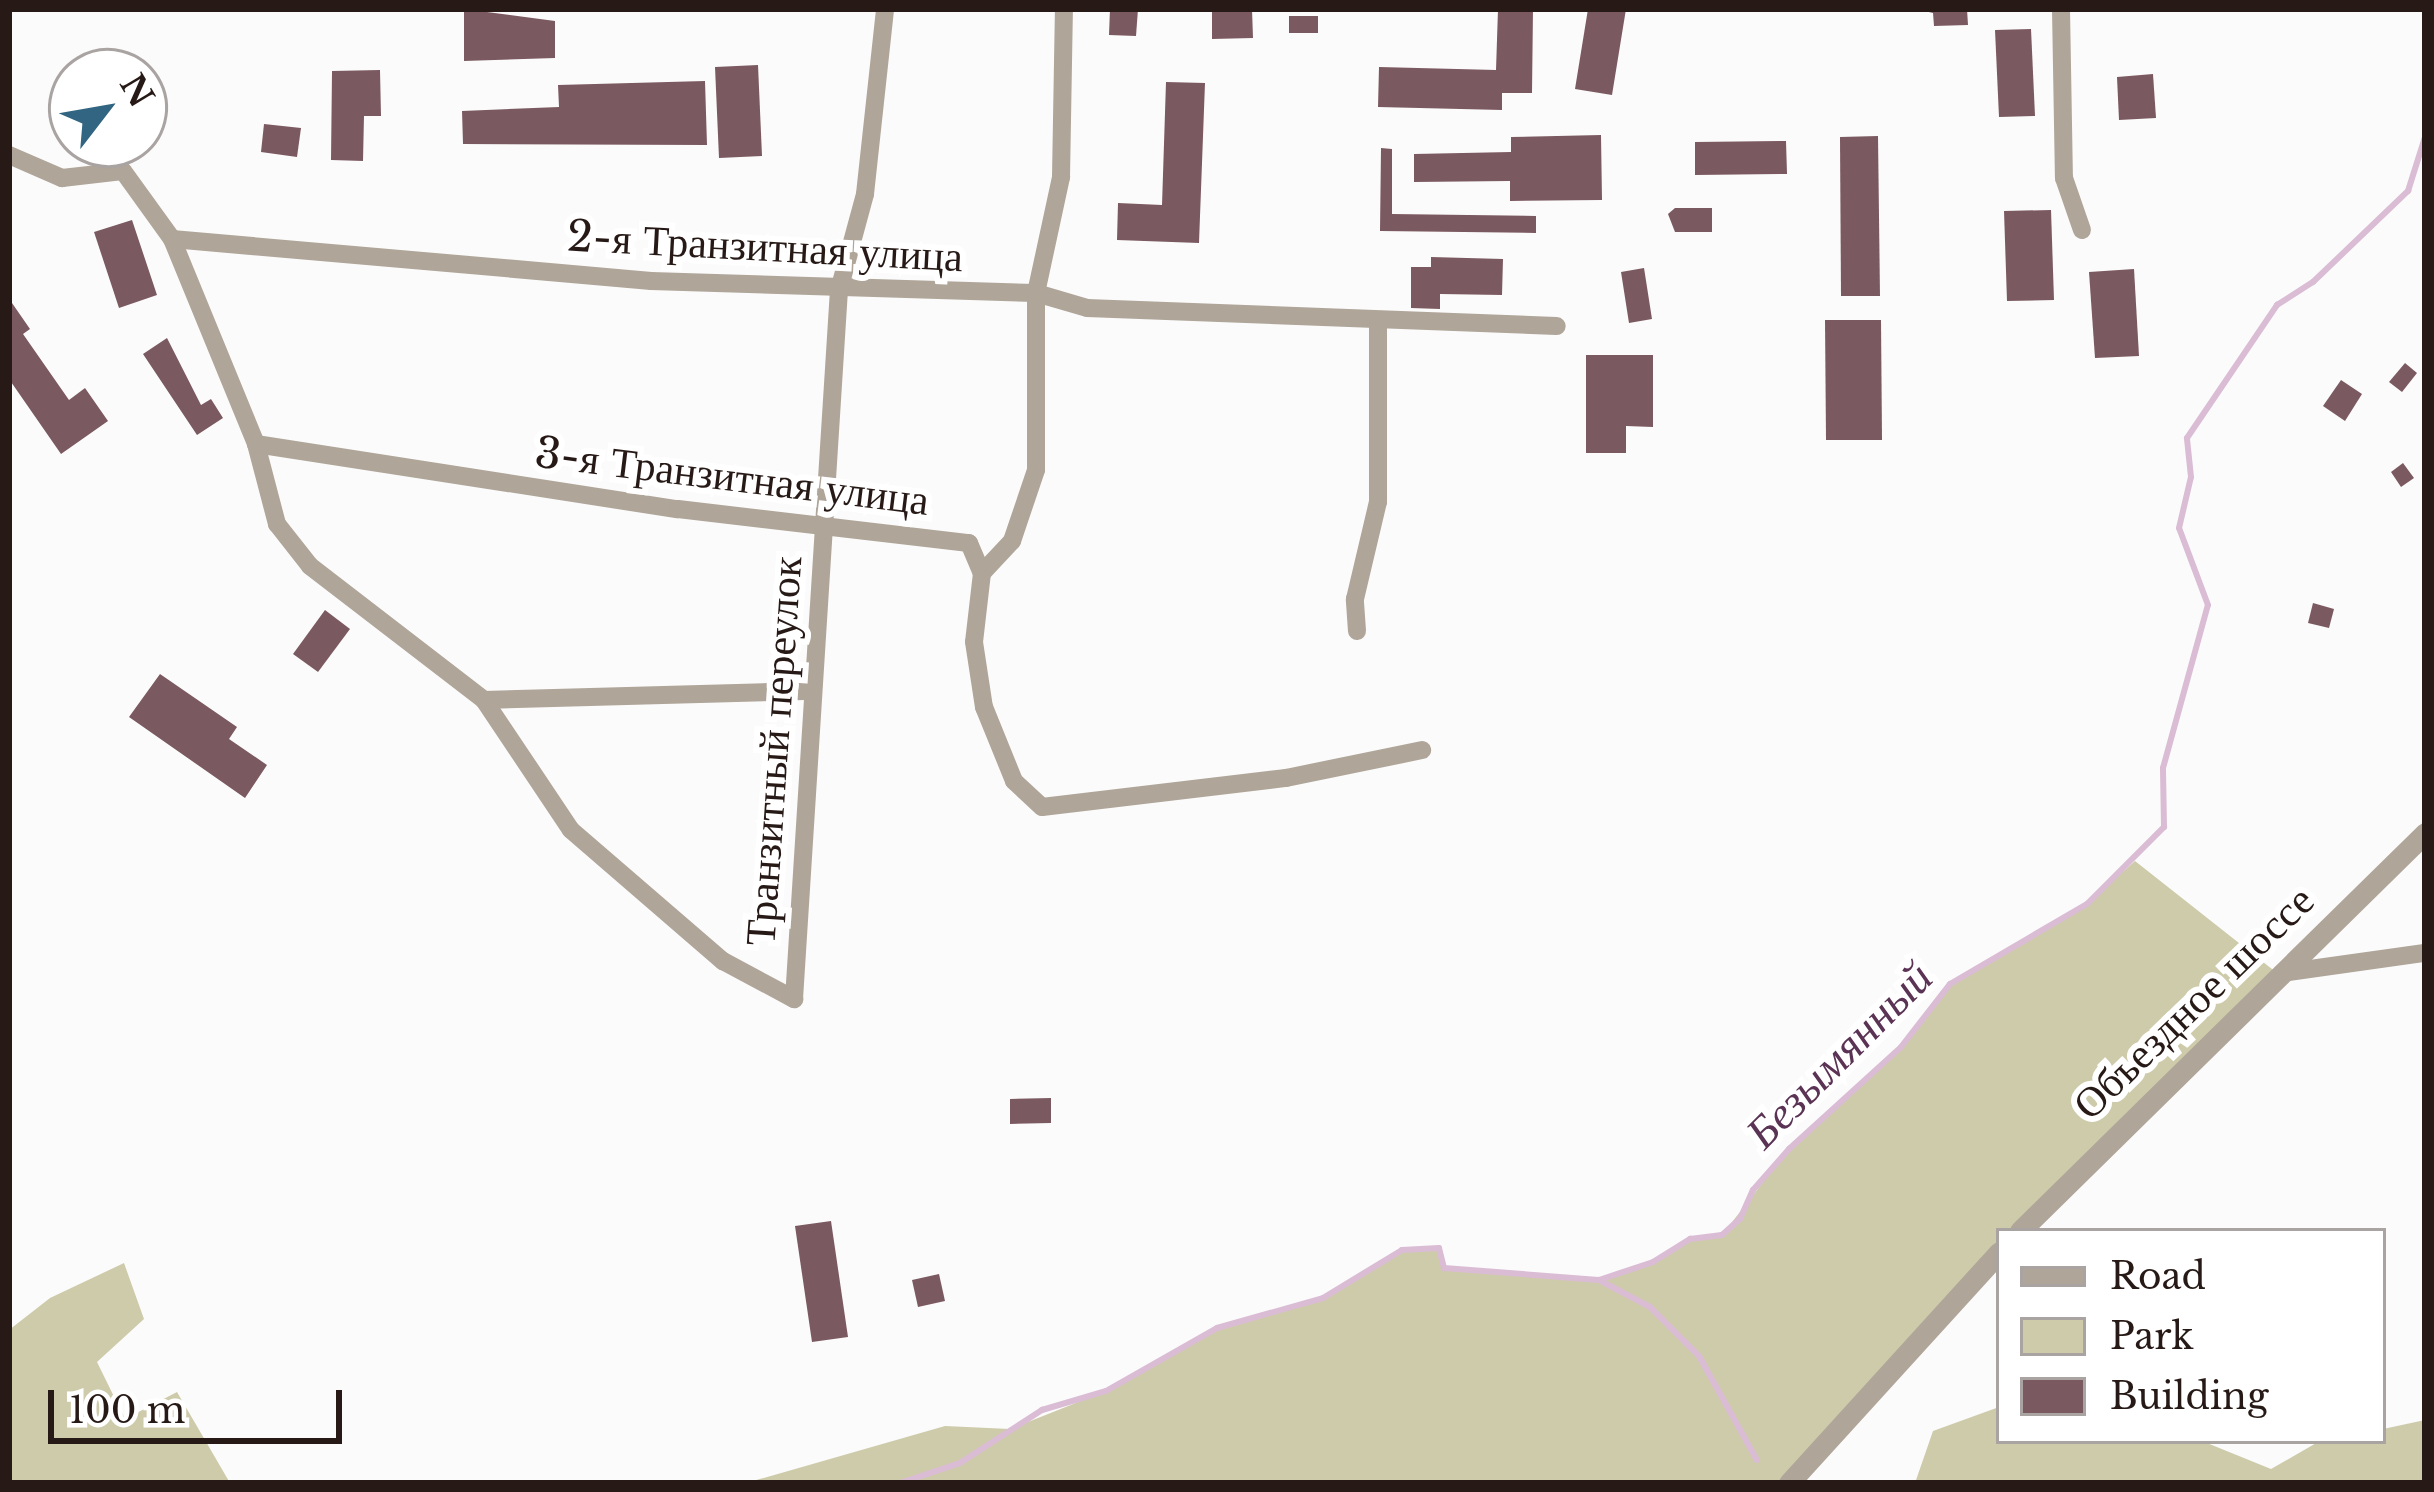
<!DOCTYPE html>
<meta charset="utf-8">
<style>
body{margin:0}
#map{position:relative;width:2434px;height:1492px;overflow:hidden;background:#fbfbfb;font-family:"Libre Baskerville",serif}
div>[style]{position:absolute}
.green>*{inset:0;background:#cecbab}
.stream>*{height:6px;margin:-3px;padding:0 3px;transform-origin:3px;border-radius:3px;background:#dabcd4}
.building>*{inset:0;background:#7b5960}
.minor>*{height:18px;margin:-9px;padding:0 9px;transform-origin:9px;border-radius:9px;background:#afa599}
.tertiary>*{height:21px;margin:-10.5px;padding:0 10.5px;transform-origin:10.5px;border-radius:10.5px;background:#afa599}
span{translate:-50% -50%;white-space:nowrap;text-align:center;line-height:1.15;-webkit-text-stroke:12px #fff;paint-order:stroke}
.street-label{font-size:42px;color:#271a16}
.water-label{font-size:45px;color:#5b3355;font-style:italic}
.frame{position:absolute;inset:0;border:12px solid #271a16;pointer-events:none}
.legend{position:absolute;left:1996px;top:1228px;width:390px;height:216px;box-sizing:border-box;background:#fff;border:3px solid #a9a3a2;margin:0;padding:15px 21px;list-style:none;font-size:36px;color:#271a16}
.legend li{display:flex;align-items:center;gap:24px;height:60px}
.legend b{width:60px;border:3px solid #a9a3a2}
.north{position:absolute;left:48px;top:48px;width:120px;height:120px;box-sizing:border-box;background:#fff;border:3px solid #a9a3a2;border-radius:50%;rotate:59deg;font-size:33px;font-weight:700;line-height:48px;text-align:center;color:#271a16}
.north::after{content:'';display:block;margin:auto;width:42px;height:54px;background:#316581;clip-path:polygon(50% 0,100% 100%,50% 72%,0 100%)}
.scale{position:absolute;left:48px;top:1390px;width:294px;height:54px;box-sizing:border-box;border:6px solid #271a16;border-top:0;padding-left:15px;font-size:36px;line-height:42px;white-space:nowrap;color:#271a16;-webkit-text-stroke:9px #fff;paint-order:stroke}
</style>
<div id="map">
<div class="green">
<i style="clip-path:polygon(2135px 861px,2277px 973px,2020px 1231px,1999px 1231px,1999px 1252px,1789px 1483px,746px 1483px,945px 1426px,1010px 1429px,1106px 1391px,1217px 1328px,1323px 1298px,1402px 1250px,1439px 1248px,1444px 1268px,1599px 1280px,1653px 1262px,1690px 1239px,1722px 1235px,1789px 1149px,1901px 1047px,1950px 984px,2087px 904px)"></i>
<i style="clip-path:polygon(124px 1263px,144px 1319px,97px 1362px,125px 1419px,177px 1392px,230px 1483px,9px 1483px,9px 1330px,50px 1298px)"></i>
<i style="clip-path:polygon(1999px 1407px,1999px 1441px,2202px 1441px,2271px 1469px,2318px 1442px,2383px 1441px,2383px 1429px,2425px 1420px,2425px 1483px,1915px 1483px,1933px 1431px)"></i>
</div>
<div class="stream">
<i style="left:1599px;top:1280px;width:58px;rotate:27.9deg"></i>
<i style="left:1650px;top:1307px;width:69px;rotate:45deg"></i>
<i style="left:1699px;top:1356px;width:119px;rotate:60.9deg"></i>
<i style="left:900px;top:1483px;width:63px;rotate:-18.4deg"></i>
<i style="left:960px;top:1463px;width:98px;rotate:-32.9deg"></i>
<i style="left:1042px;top:1410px;width:67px;rotate:-16.5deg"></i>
<i style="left:1106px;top:1391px;width:128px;rotate:-29.6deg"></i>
<i style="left:1217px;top:1328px;width:110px;rotate:-15.8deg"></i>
<i style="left:1323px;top:1298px;width:92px;rotate:-31.3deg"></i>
<i style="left:1402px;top:1250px;width:37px;rotate:-3deg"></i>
<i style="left:1439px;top:1248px;width:21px;rotate:76deg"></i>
<i style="left:1444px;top:1268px;width:155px;rotate:4.4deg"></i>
<i style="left:1599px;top:1280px;width:57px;rotate:-18.4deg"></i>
<i style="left:1653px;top:1262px;width:44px;rotate:-31.9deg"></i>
<i style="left:1690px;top:1239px;width:32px;rotate:-7deg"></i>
<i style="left:1722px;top:1235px;width:24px;rotate:-42deg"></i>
<i style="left:1740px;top:1219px;width:32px;rotate:-66deg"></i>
<i style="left:1753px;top:1190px;width:55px;rotate:-48.7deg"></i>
<i style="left:1789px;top:1149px;width:151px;rotate:-42.3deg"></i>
<i style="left:1901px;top:1047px;width:80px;rotate:-52.1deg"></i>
<i style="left:1950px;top:984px;width:159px;rotate:-30.3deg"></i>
<i style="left:2087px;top:904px;width:109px;rotate:-45deg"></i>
<i style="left:2164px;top:827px;width:59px;rotate:-91deg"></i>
<i style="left:2163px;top:768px;width:169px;rotate:-74.6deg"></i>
<i style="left:2208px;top:605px;width:82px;rotate:-110.6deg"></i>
<i style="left:2179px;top:528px;width:52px;rotate:-76.8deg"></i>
<i style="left:2191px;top:477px;width:39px;rotate:-96deg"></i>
<i style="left:2187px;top:438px;width:161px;rotate:-55.9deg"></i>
<i style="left:2277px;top:305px;width:43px;rotate:-32.6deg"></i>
<i style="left:2313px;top:282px;width:132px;rotate:-43.8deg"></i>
<i style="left:2408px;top:191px;width:57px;rotate:-72.5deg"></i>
</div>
<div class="building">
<i style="clip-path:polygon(464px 9px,555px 21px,555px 58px,464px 61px)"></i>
<i style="clip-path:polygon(1110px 9px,1138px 9px,1136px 36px,1109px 35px)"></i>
<i style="clip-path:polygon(1212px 9px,1252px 9px,1253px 38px,1212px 39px)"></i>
<i style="clip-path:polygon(1498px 9px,1533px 9px,1532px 93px,1502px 93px,1502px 110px,1378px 107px,1379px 67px,1496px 70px)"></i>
<i style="clip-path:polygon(1588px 9px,1626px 9px,1612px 95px,1575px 89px)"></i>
<i style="clip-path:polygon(1916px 9px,1967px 9px,1968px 25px,1934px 26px,1933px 13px)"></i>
<i style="clip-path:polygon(1289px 16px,1318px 16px,1318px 33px,1289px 33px)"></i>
<i style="clip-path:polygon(2031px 29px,2035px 116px,1999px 117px,1995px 30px)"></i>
<i style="clip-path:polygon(758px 65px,762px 156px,719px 158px,715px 67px)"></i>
<i style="clip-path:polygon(380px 70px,381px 116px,364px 116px,363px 161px,331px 160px,332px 71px)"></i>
<i style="clip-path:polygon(2153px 74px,2156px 118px,2119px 120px,2117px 77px)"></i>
<i style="clip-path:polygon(705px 81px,707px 145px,463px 144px,462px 111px,559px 107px,558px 85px)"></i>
<i style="clip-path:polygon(1166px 82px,1205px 83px,1199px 243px,1117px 240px,1118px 203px,1162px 205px)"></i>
<i style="clip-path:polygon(264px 124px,301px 128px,297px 157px,261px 152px)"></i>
<i style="clip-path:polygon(1601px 135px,1602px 200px,1510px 201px,1510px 181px,1414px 182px,1414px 154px,1511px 152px,1511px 137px)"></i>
<i style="clip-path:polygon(1878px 136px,1880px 296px,1841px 296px,1840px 137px)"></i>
<i style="clip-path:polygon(1786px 141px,1787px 174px,1695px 175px,1695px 142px)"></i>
<i style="clip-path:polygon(1381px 148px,1392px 149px,1392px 214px,1536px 216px,1536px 233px,1380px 231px)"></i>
<i style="clip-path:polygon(1675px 208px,1712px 208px,1712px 232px,1675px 232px,1668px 214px)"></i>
<i style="clip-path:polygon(2051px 210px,2054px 300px,2007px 301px,2004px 211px)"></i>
<i style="clip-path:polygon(132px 220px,157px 295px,119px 308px,94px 232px)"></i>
<i style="clip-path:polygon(1431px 257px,1503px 259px,1502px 295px,1440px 294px,1440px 309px,1411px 308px,1411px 267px,1431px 267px)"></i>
<i style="clip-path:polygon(1644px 268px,1652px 319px,1629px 323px,1621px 272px)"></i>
<i style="clip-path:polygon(2134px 269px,2139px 356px,2095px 358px,2089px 272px)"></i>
<i style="clip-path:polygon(12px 303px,30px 329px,23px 334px,69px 400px,85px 388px,108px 421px,61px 454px,9px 379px)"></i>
<i style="clip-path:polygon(1825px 320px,1881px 320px,1882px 440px,1826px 440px)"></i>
<i style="clip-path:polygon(167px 338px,201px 405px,211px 399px,223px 418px,197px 435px,143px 354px)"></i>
<i style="clip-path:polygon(1586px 355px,1653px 355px,1653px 427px,1626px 426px,1626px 453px,1586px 453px)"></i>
<i style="clip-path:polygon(2405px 363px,2417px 373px,2402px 392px,2389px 382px)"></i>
<i style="clip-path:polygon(2341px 380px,2362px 394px,2345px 421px,2323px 406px)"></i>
<i style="clip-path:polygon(2403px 463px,2414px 478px,2401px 487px,2391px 472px)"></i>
<i style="clip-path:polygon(2313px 603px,2334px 609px,2329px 628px,2308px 623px)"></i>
<i style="clip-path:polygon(325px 610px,350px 629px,318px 672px,293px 654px)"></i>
<i style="clip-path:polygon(160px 674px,237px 727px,229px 739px,267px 765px,245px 798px,129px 717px)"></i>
<i style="clip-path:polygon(1051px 1098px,1051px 1123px,1010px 1124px,1010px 1099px)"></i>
<i style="clip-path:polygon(831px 1221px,848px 1337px,812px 1342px,795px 1226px)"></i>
<i style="clip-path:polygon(939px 1274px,945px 1301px,918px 1307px,912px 1280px)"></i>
</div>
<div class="minor">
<i style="left:2061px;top:9px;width:169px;rotate:89deg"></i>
<i style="left:2064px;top:178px;width:55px;rotate:70.9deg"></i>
<i style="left:9px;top:155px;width:58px;rotate:23.5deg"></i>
<i style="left:62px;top:178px;width:61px;rotate:-6.5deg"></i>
<i style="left:123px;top:171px;width:84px;rotate:54.2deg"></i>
<i style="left:172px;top:239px;width:481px;rotate:5deg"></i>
<i style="left:651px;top:281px;width:385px;rotate:1.8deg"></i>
<i style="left:1036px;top:293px;width:53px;rotate:16.4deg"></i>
<i style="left:1087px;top:308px;width:470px;rotate:2.2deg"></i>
<i style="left:172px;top:239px;width:222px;rotate:67.7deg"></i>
<i style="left:256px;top:444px;width:427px;rotate:8.8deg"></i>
<i style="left:678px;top:509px;width:293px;rotate:6.7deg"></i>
<i style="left:969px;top:543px;width:33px;rotate:67deg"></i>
<i style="left:982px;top:573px;width:69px;rotate:96.6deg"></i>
<i style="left:974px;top:642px;width:66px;rotate:81.3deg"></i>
<i style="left:984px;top:707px;width:80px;rotate:67.9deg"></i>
<i style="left:1014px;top:781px;width:38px;rotate:43deg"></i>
<i style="left:1042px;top:807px;width:246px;rotate:-6.8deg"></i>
<i style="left:1286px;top:778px;width:139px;rotate:-11.6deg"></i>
<i style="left:256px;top:444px;width:83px;rotate:75.3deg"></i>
<i style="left:277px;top:524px;width:53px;rotate:51.8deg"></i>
<i style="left:310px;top:566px;width:220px;rotate:37.6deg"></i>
<i style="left:484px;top:700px;width:329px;rotate:-1.6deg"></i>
<i style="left:982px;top:573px;width:44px;rotate:-46.8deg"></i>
<i style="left:1012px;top:541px;width:75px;rotate:-71.3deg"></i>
<i style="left:1036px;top:470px;width:177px;rotate:-90deg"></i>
<i style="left:1036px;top:293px;width:119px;rotate:-77.8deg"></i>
<i style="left:1061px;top:177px;width:168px;rotate:-89deg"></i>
<i style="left:1357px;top:631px;width:32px;rotate:-94deg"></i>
<i style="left:1355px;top:599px;width:100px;rotate:-76.7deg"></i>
<i style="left:1378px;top:502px;width:179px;rotate:-90deg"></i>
<i style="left:484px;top:700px;width:156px;rotate:56.2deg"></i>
<i style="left:571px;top:830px;width:201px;rotate:40.8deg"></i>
<i style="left:723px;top:961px;width:81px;rotate:28.2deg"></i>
<i style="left:794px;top:999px;width:710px;rotate:-86.37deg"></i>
<i style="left:839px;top:290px;width:99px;rotate:-74.8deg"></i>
<i style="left:865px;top:194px;width:186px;rotate:-83.8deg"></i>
<i style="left:2282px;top:973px;width:144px;rotate:-8deg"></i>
</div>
<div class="tertiary">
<i style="left:2020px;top:1231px;width:568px;rotate:-44.5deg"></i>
<i style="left:1789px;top:1483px;width:312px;rotate:-47.7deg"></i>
</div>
<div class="street-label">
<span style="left:765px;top:246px;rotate:3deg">2-я Транзитная улица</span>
<span style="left:732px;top:476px;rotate:7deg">3-я Транзитная улица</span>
<span style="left:773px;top:751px;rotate:-86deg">Транзитный переулок</span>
<span style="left:2193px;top:1002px;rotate:-44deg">Объездное шоссе</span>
</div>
<div class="water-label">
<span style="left:1839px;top:1055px;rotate:-45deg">Безымянный</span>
</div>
<div class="frame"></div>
<ul class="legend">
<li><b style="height:15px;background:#afa599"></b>Road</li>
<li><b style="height:33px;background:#cecbab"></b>Park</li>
<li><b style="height:33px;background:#7b5960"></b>Building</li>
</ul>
<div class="north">N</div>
<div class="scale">100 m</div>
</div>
